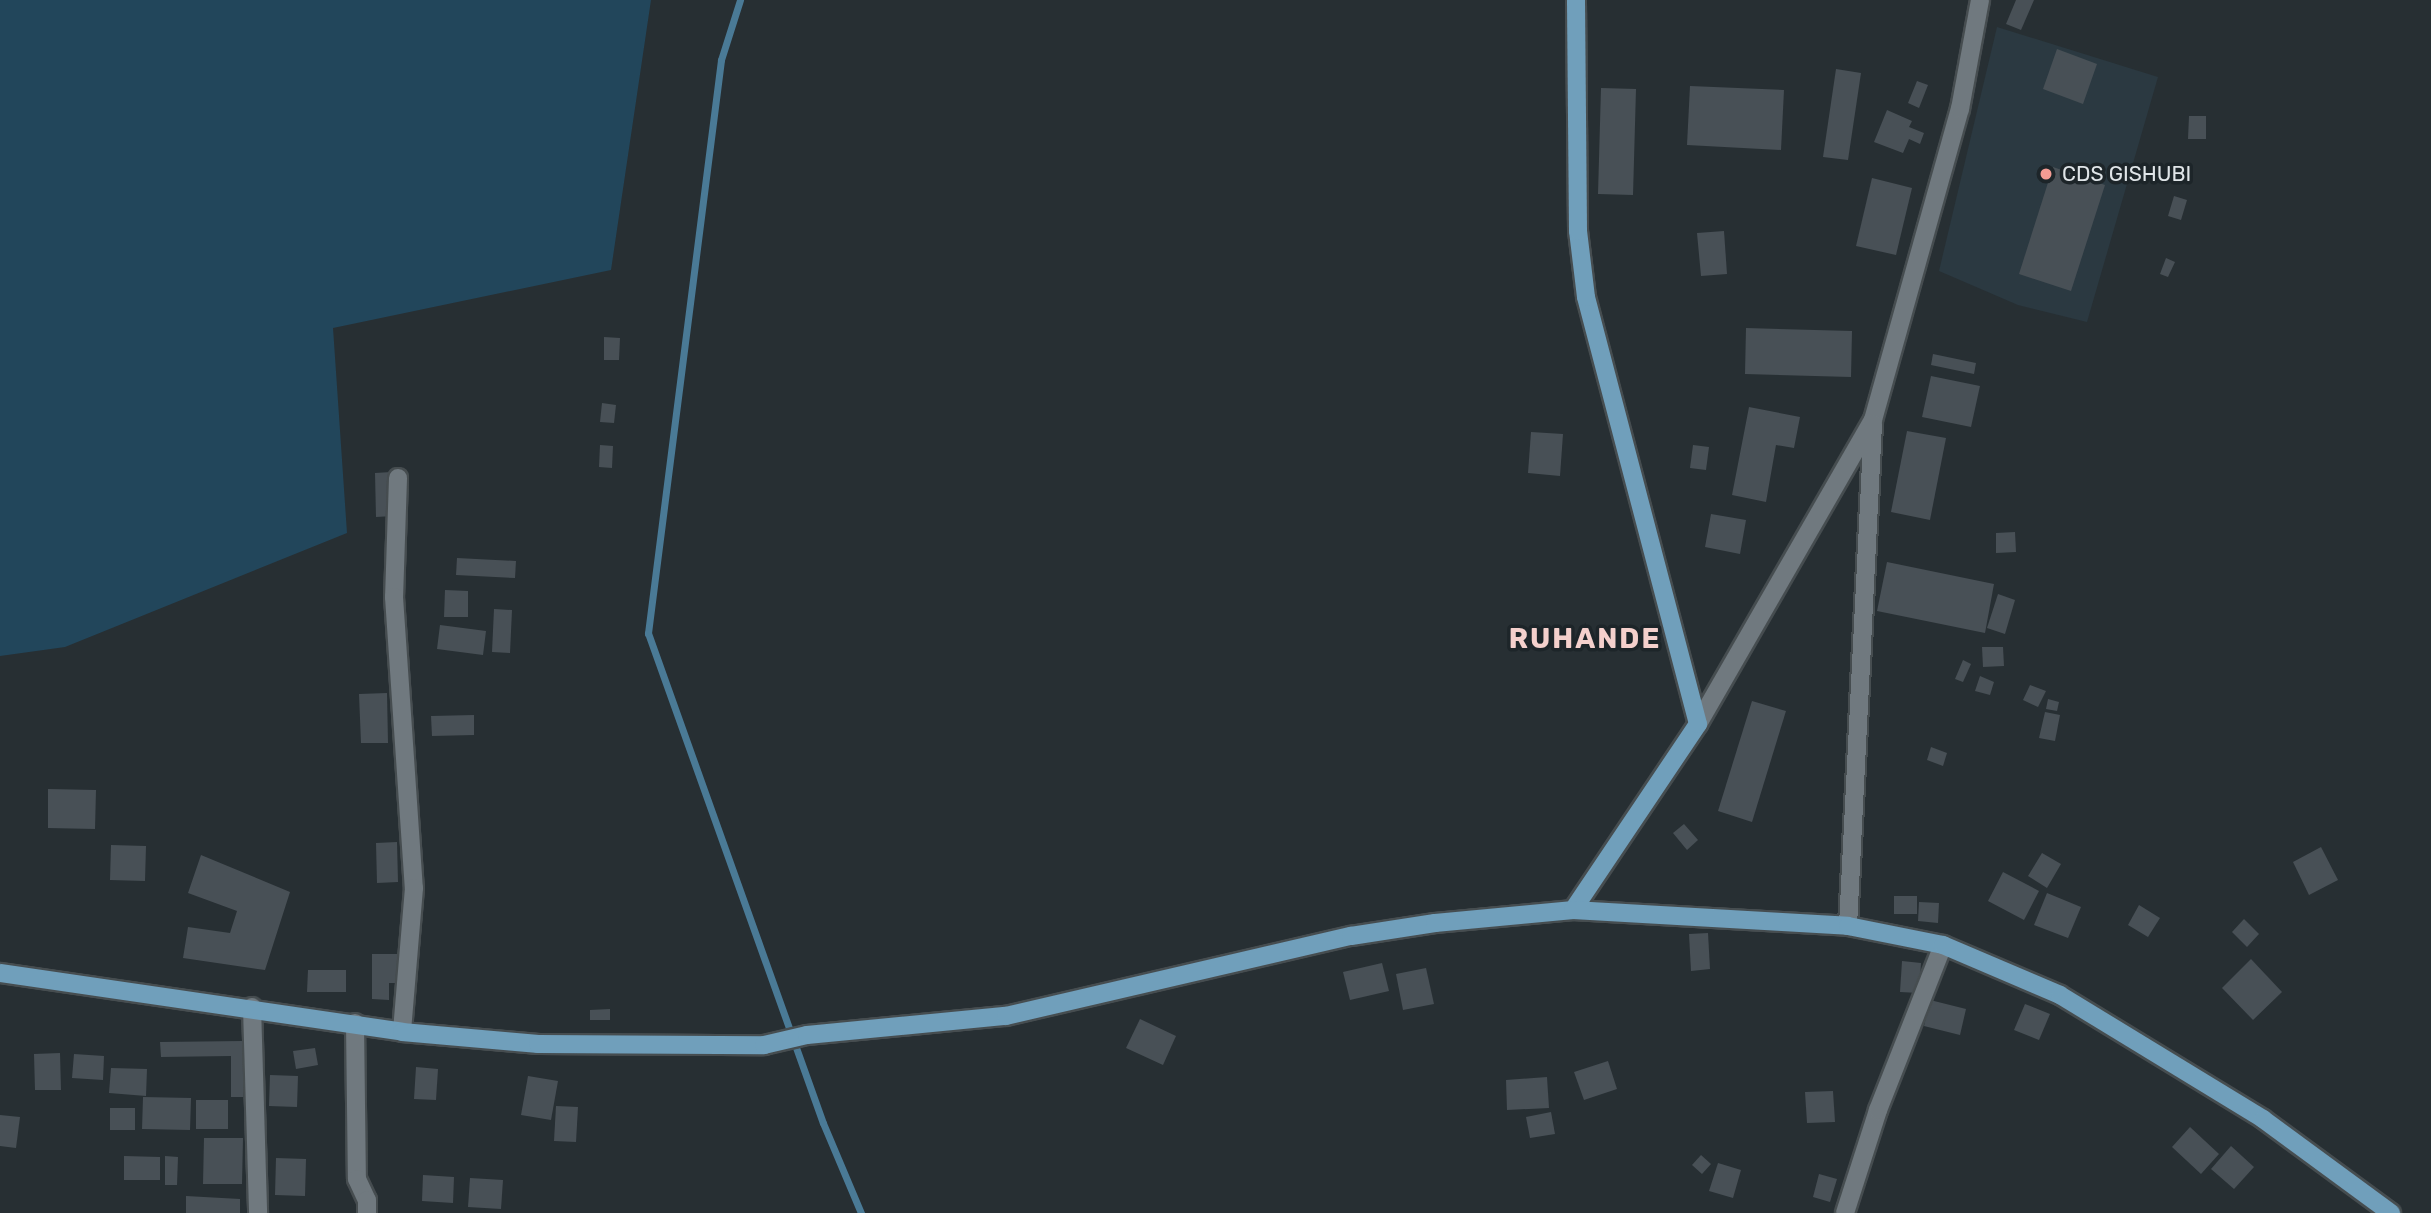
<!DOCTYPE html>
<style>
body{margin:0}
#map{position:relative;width:2431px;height:1213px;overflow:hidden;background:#272f33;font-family:Rubik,sans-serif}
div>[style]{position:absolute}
.built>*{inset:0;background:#2b3941}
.green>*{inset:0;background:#22465b}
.stream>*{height:7px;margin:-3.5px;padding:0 3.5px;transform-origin:3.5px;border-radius:3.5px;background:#4a7a96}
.building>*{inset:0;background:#485056}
.roads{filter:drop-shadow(2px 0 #464d50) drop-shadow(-2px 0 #464d50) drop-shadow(0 2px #464d50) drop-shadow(0 -2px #464d50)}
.minor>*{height:18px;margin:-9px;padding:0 9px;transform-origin:9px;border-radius:9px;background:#70797f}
.major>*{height:18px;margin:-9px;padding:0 9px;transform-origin:9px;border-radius:9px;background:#709fbb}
.dots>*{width:19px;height:19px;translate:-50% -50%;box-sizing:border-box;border:4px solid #1d2529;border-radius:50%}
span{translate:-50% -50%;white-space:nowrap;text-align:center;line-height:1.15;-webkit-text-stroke:7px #1d2529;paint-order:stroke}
.poi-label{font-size:21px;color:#e0e5e8}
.left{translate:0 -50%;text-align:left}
.district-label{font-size:28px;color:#f4d0cc;font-weight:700;letter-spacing:2px}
</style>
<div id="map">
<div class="built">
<i style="clip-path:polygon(1997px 27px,2158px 77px,2087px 322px,2018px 305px,1939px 271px)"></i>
</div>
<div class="green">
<i style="clip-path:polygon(0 0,651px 0,611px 270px,333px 328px,347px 533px,65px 647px,0 656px)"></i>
</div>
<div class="stream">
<i style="left:740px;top:0;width:63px;rotate:107.6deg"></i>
<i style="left:721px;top:60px;width:578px;rotate:97.26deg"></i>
<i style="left:648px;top:633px;width:520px;rotate:70.35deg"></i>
<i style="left:823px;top:1123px;width:98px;rotate:67.1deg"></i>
</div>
<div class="building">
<i style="clip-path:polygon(2016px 0,2034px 0,2021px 30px,2006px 24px)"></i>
<i style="clip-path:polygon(2057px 49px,2097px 64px,2083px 104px,2043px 89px)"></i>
<i style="clip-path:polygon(1836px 69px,1861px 73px,1848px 160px,1823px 157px)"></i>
<i style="clip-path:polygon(1917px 81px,1928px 85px,1919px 108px,1908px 103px)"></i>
<i style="clip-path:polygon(1690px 86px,1784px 90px,1781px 150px,1687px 145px)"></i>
<i style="clip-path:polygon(1601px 88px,1636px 89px,1633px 195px,1598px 194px)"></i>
<i style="clip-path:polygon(1887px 110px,1912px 121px,1909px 127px,1924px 133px,1920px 144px,1909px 139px,1903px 153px,1874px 142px)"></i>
<i style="clip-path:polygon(2189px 116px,2206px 116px,2206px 139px,2188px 139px)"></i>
<i style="clip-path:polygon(2053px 167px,2105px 185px,2071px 291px,2019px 274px)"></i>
<i style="clip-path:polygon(1872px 178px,1912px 188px,1896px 255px,1856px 246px)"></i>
<i style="clip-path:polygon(2174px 196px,2187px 200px,2181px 220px,2168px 216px)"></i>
<i style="clip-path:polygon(1724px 231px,1727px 274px,1701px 276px,1697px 233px)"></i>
<i style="clip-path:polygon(2166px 258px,2175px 262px,2168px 277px,2160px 274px)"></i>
<i style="clip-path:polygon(1746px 328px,1852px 331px,1851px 377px,1745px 374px)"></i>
<i style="clip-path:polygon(604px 337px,620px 338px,619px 360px,604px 360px)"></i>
<i style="clip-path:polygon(1933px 354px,1976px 363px,1974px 374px,1931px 365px)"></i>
<i style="clip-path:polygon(1931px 376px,1980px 386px,1971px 427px,1922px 417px)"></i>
<i style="clip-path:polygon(602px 403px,616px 405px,614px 423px,600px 422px)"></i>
<i style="clip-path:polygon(1749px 407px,1800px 417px,1794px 448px,1776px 445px,1766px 502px,1732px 495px)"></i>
<i style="clip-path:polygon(1907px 431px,1946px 438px,1930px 520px,1891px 512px)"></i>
<i style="clip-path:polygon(1531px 432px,1563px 434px,1560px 476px,1528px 473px)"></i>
<i style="clip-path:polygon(600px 445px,613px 446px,612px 468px,599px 467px)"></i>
<i style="clip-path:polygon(1693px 445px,1709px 447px,1706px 470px,1690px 468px)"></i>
<i style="clip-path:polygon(391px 472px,393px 516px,376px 517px,375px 473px)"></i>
<i style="clip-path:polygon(1711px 514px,1746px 520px,1740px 554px,1705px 547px)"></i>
<i style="clip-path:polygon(2015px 532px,2016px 552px,1996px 553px,1996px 533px)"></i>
<i style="clip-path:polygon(457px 558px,516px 561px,515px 578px,456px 575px)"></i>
<i style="clip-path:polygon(1887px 562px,1994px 584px,1985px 633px,1877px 611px)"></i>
<i style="clip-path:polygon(445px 590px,468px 591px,468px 617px,444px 617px)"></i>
<i style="clip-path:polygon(1998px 594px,2015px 600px,2005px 634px,1987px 628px)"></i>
<i style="clip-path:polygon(494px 609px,512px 610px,510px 653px,492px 652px)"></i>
<i style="clip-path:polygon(440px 625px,486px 631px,483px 655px,437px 649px)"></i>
<i style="clip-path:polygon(1982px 647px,2003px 647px,2004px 666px,1983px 667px)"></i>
<i style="clip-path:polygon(1963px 660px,1971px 664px,1963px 682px,1955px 679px)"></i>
<i style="clip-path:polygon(1980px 676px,1994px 682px,1990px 695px,1975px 691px)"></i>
<i style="clip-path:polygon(2030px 685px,2046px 691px,2038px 707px,2023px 700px)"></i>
<i style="clip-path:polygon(387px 693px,388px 743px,361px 743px,359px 694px)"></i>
<i style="clip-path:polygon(2048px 699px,2059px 702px,2057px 711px,2046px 709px)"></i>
<i style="clip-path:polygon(1752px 701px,1786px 711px,1752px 822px,1718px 811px)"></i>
<i style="clip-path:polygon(2045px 712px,2060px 715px,2055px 741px,2039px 738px)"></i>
<i style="clip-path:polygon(474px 715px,474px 735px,432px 736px,431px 716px)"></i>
<i style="clip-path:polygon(1931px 747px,1947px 753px,1943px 766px,1927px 760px)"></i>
<i style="clip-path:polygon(48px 789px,96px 790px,95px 829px,48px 828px)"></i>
<i style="clip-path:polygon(1684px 824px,1698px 840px,1687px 850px,1673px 833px)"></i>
<i style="clip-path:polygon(397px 842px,398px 882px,377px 883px,376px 843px)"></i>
<i style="clip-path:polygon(111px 845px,146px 846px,145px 881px,110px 880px)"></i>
<i style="clip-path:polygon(2321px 847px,2338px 880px,2309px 895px,2293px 862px)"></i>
<i style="clip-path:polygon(2042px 853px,2061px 864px,2047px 888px,2028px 876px)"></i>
<i style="clip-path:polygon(201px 855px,290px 892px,265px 970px,183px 958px,188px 927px,230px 933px,237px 911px,188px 893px)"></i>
<i style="clip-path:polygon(2003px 872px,2039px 891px,2024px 920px,1988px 901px)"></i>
<i style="clip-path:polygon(2047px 893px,2081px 907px,2068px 938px,2034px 925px)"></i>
<i style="clip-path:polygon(1894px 896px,1917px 896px,1917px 914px,1894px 914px)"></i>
<i style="clip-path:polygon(1919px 902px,1939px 903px,1938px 923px,1918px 921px)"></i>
<i style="clip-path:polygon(2139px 905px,2160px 918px,2148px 937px,2128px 925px)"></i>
<i style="clip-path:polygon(2244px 919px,2259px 934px,2247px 947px,2232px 932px)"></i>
<i style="clip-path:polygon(1708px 933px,1710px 969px,1691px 971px,1689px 934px)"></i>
<i style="clip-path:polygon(372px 954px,399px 954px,399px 983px,389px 983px,389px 1000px,372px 999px)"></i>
<i style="clip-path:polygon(2251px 959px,2282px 992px,2253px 1020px,2222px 988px)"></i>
<i style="clip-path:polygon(1902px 961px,1921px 963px,1919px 993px,1900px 992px)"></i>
<i style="clip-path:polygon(1382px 963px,1389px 991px,1350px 1000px,1343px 972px)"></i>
<i style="clip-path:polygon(1426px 968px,1434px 1004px,1403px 1010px,1396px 974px)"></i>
<i style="clip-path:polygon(308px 970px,346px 970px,346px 992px,307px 992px)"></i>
<i style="clip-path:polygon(1930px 1000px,1966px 1009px,1960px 1035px,1924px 1026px)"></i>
<i style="clip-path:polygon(2025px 1004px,2050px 1014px,2039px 1040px,2014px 1030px)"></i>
<i style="clip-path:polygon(610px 1009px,610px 1020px,590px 1020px,590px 1010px)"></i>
<i style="clip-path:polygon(1140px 1019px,1176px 1036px,1163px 1065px,1126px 1048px)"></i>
<i style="clip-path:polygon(243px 1041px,243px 1097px,231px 1097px,231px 1056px,161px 1057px,160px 1042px)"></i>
<i style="clip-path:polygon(315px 1048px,318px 1065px,296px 1069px,293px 1051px)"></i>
<i style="clip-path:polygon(60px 1053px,61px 1090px,35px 1090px,34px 1054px)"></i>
<i style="clip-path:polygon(74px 1054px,104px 1056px,103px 1080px,72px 1078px)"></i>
<i style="clip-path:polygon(1608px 1061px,1617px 1089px,1584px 1100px,1574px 1072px)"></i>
<i style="clip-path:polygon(416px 1067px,438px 1069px,436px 1100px,414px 1099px)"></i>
<i style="clip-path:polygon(111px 1068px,147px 1069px,146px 1096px,109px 1093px)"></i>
<i style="clip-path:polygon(270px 1075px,298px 1076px,297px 1107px,269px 1106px)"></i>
<i style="clip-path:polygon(528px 1076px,558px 1081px,551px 1120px,521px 1115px)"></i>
<i style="clip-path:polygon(1547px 1077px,1549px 1108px,1507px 1110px,1506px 1080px)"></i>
<i style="clip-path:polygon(1833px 1091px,1835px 1122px,1807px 1123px,1805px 1092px)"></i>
<i style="clip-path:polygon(143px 1097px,191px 1098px,190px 1130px,142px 1129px)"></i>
<i style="clip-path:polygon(196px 1100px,228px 1100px,228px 1129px,196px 1129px)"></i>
<i style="clip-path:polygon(556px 1106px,578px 1107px,576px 1142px,554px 1141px)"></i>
<i style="clip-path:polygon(110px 1108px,135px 1108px,135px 1130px,110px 1130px)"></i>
<i style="clip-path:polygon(1551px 1112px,1555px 1134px,1530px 1138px,1526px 1117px)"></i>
<i style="clip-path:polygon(0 1115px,20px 1117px,16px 1148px,0 1146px)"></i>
<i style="clip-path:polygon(2190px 1127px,2219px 1154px,2201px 1174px,2172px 1147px)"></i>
<i style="clip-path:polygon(204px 1138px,243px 1138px,242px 1184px,203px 1184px)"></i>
<i style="clip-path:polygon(2231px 1146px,2254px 1167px,2234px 1189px,2211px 1169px)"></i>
<i style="clip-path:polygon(1701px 1155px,1711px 1164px,1702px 1174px,1692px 1165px)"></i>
<i style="clip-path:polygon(124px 1156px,160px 1157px,160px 1180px,124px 1180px)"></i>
<i style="clip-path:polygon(165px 1156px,178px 1157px,177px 1185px,165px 1185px)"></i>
<i style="clip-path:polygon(276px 1158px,306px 1159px,305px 1196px,275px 1195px)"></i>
<i style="clip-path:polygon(1718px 1163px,1741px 1170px,1733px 1198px,1709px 1191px)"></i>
<i style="clip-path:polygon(1819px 1174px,1837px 1179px,1830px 1202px,1813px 1197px)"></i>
<i style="clip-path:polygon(423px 1175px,454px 1177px,453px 1203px,422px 1201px)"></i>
<i style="clip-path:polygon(470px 1178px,503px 1180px,501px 1209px,468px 1207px)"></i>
<i style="clip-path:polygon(186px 1196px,240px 1199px,240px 1213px,186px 1213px)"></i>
</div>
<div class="roads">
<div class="minor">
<i style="left:398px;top:478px;width:119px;rotate:91.9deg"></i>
<i style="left:394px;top:597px;width:292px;rotate:86.1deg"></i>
<i style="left:414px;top:888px;width:144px;rotate:94.8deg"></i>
<i style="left:1698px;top:724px;width:351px;rotate:-60.1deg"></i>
<i style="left:1873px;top:420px;width:323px;rotate:-74.4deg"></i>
<i style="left:1960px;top:109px;width:111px;rotate:-79.6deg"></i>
<i style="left:1848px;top:926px;width:503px;rotate:-87.15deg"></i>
<i style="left:252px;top:1007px;width:206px;rotate:88.3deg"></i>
<i style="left:355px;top:1023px;width:156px;rotate:89.3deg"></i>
<i style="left:357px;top:1179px;width:23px;rotate:65deg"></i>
<i style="left:367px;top:1200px;width:13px;rotate:90deg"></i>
<i style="left:1845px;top:1213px;width:108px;rotate:-72.2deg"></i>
<i style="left:1878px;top:1110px;width:177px;rotate:-68.5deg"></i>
</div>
<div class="major">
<i style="left:1573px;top:910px;width:224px;rotate:-56.1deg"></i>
<i style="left:1698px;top:724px;width:441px;rotate:-104.7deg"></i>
<i style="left:1586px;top:297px;width:66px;rotate:-96.9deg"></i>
<i style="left:1578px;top:231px;width:231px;rotate:-90.5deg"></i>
<i style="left:0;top:973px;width:406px;rotate:8.3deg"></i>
<i style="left:402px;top:1032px;width:137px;rotate:5deg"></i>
<i style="left:538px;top:1044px;width:226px;rotate:0.3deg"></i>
<i style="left:764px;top:1045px;width:44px;rotate:-13.1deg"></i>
<i style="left:807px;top:1035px;width:200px;rotate:-5.5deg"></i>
<i style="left:1006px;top:1016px;width:354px;rotate:-13.1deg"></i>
<i style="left:1351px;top:936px;width:85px;rotate:-8.8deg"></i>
<i style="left:1435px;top:923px;width:139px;rotate:-5.4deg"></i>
<i style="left:1573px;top:910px;width:275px;rotate:3.3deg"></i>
<i style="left:1848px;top:926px;width:97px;rotate:11.3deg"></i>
<i style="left:1943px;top:945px;width:127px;rotate:23.1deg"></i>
<i style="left:2060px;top:995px;width:238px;rotate:31.4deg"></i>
<i style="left:2263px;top:1119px;width:159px;rotate:36.3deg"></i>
</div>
</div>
<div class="dots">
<i style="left:2046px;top:174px;background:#f59c94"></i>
</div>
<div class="poi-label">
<span class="left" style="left:2062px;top:174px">CDS GISHUBI</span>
</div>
<div class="district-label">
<span style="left:1585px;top:639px">RUHANDE</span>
</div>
</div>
